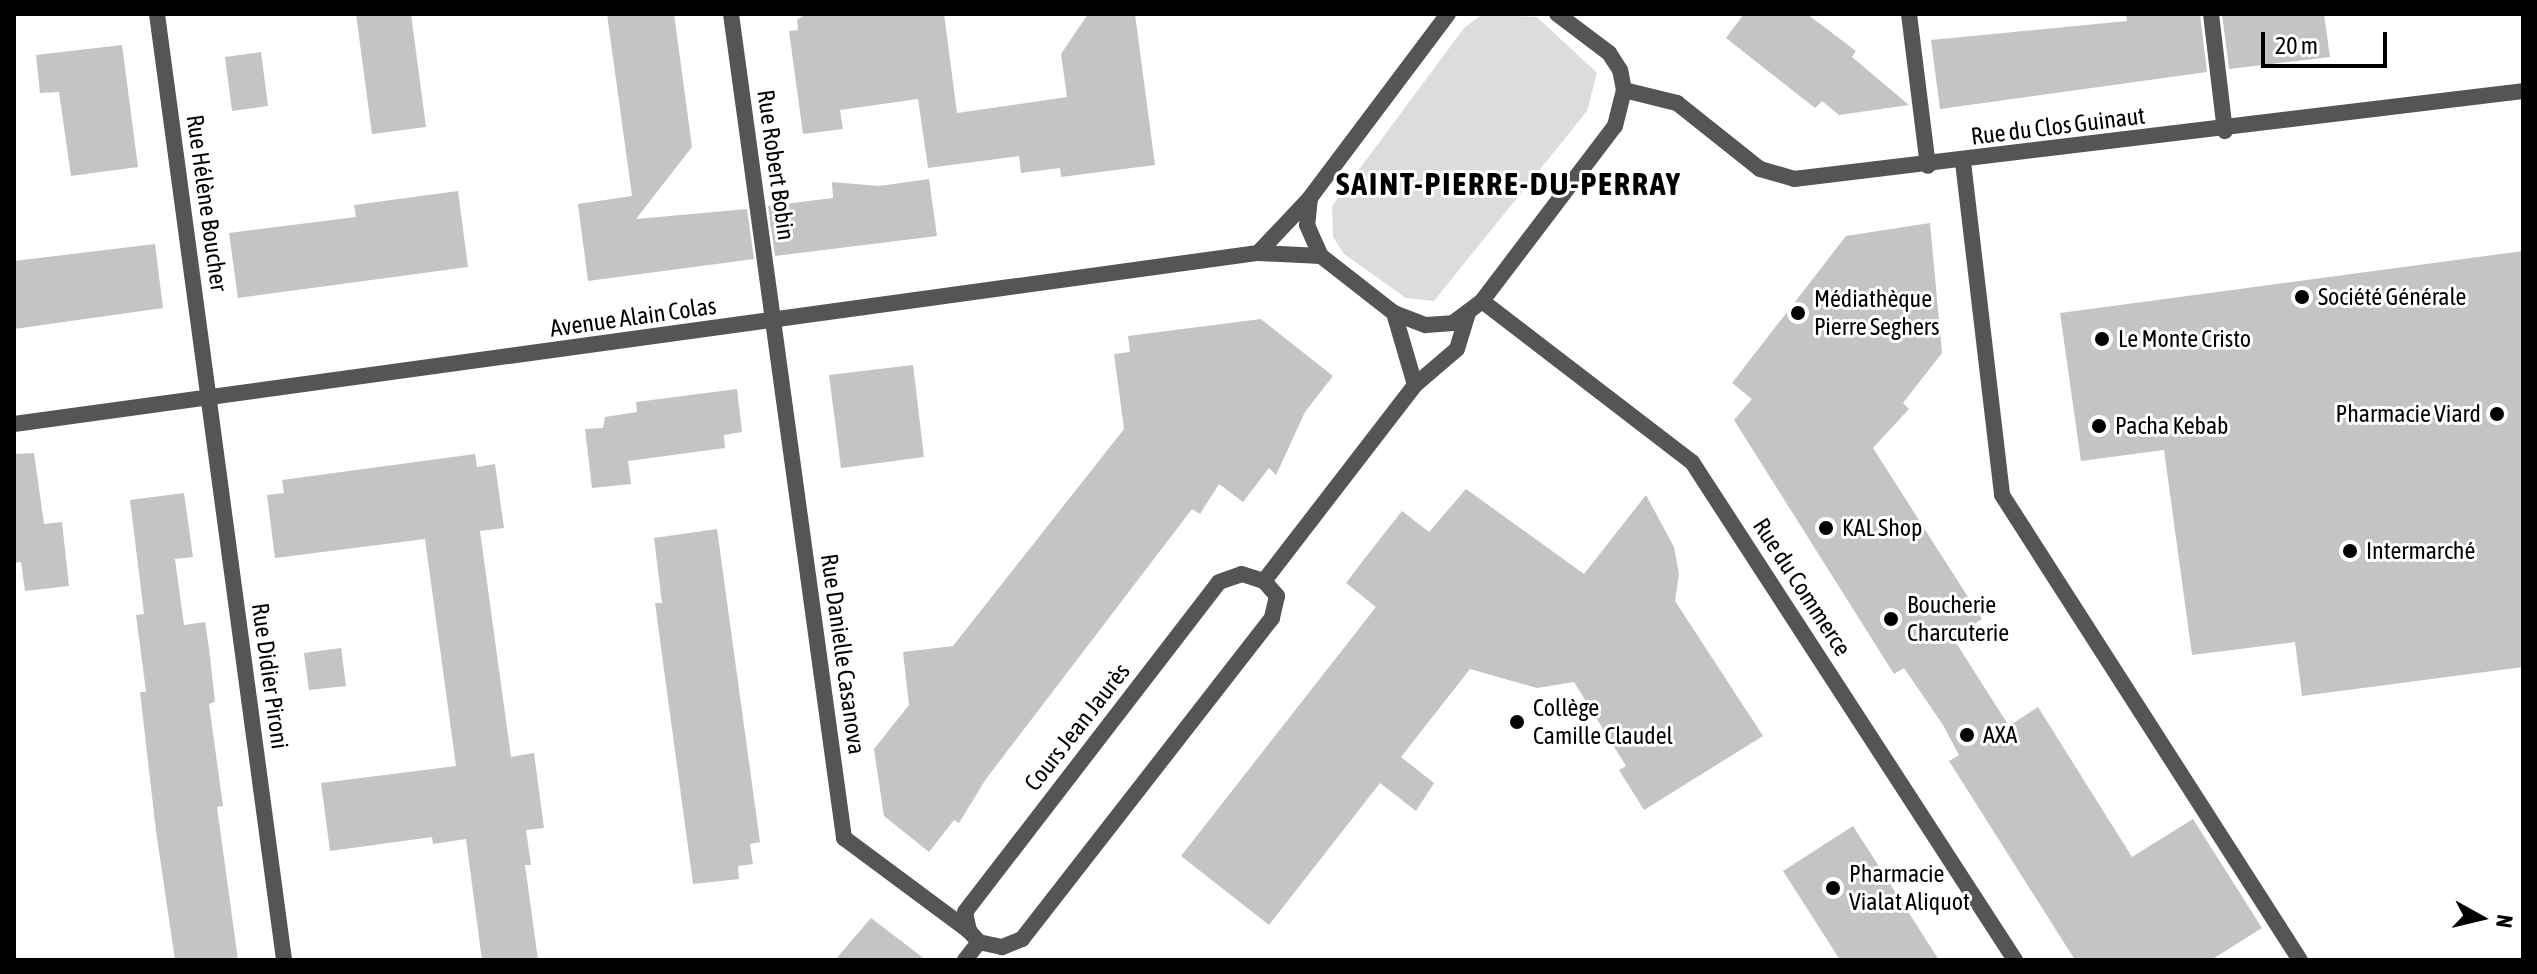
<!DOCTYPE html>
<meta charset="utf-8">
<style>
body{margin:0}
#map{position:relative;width:2537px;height:974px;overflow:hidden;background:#fff;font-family:"Asap Condensed",sans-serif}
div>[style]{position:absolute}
.green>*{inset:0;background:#dcdcdc}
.building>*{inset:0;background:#c4c4c4}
.minor>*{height:16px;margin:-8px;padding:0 8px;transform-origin:8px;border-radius:8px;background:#555}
.tertiary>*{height:16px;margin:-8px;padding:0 8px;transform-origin:8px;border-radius:8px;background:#555}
.dots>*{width:22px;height:22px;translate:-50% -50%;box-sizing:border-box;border:4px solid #fff;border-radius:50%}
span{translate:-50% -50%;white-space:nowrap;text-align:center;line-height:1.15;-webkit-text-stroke:6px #fff;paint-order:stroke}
.street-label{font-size:24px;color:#000}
.poi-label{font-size:24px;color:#000}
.left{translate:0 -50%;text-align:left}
.right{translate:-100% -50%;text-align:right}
.district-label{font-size:32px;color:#000;font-weight:700;letter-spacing:2px}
.frame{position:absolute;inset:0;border:16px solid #000;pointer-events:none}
.north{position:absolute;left:2441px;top:878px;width:80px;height:80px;-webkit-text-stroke:6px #fff;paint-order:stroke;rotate:98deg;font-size:22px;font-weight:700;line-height:32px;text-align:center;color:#000}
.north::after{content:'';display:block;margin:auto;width:28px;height:36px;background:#000;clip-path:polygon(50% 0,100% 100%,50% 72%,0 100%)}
.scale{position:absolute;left:2261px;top:32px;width:126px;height:36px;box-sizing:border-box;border:4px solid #000;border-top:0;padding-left:10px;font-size:24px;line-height:28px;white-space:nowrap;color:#000;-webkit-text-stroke:6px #fff;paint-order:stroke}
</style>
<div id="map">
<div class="green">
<i style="clip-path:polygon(1483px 14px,1537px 17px,1597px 73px,1587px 111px,1434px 301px,1406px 298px,1344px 254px,1333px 237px,1332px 206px,1464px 28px)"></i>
</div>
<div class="building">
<i style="clip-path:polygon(356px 14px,411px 14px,426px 127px,372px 134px)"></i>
<i style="clip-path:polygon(607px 14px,674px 14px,692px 147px,636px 219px,747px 209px,754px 259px,588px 281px,578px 204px,632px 196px)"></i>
<i style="clip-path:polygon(806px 14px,944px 14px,957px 113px,1067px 97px,1061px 54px,1088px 14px,1135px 14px,1155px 165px,1061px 177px,1060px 168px,1021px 173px,1019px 156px,928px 168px,918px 99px,840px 110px,843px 129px,803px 134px,789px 31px,798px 30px,797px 20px)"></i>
<i style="clip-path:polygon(1744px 14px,1807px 14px,1856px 51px,1852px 57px,1909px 105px,1839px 115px,1822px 101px,1815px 108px,1726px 38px)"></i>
<i style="clip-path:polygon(2126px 14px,2200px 14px,2207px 72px,1940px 109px,1931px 40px,2127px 21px)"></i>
<i style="clip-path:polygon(2222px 14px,2324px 14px,2330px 57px,2229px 69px)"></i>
<i style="clip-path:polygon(122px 45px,138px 167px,71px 176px,59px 92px,40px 93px,36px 55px)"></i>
<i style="clip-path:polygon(261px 52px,268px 106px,232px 111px,225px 57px)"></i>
<i style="clip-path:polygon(929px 179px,937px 236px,775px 256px,768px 206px,833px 198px,832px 182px,879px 186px)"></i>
<i style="clip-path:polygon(458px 191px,468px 267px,238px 298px,229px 233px,356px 217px,354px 205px)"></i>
<i style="clip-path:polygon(1930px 223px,1942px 353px,1903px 403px,1909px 409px,1873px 448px,1982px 619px,1953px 638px,2009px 726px,2038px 707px,2132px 857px,2193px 819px,2262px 928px,2211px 960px,2075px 960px,1949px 761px,1959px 755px,1943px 725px,1904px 668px,1894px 674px,1734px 420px,1752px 399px,1732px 383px,1846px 236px)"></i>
<i style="clip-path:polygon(155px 244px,163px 308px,14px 329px,14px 261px)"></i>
<i style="clip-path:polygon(2523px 251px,2523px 667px,2302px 696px,2295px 642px,2192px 655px,2164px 450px,2081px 461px,2060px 313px)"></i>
<i style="clip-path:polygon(1261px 319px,1333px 376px,1305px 412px,1276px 475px,1269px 468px,1243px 502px,1219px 484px,1200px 514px,1192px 509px,986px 779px,959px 823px,954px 820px,929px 852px,884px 816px,874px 749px,909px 705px,903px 652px,953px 646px,1124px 429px,1114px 354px,1130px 352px,1128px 336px)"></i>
<i style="clip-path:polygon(913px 365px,924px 457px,841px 468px,829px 375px)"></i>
<i style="clip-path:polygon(737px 389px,742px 432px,724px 435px,725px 448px,628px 461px,631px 484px,592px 488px,585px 429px,603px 428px,605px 417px,637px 412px,636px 402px)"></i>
<i style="clip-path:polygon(34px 453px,44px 524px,62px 522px,69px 586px,25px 591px,21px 562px,14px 563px,14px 454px)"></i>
<i style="clip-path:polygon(475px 454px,477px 467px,495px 464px,504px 528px,480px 531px,511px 757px,534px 753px,544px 828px,526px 830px,531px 865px,525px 865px,538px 960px,482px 960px,466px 839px,433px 844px,432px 837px,330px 851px,321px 783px,456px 766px,425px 539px,275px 558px,267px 495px,284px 493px,282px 480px)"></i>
<i style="clip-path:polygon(1466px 489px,1584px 574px,1646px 495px,1674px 547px,1679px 574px,1675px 601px,1763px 736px,1644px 810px,1619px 770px,1626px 766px,1574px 682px,1537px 688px,1470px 669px,1401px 757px,1434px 783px,1416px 811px,1380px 783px,1269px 925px,1181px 856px,1376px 607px,1346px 583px,1365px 558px,1402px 511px,1429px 532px)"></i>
<i style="clip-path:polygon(184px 493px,193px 557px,175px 559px,184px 625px,205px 622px,209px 648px,215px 702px,209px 704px,223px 806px,217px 807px,238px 960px,175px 960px,156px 831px,140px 692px,146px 692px,136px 615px,144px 614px,130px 500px)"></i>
<i style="clip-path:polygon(717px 529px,760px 842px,750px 844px,753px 864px,738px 866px,739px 879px,693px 884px,655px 603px,662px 603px,654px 538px)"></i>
<i style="clip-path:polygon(341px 648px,346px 686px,309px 690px,304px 653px)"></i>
<i style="clip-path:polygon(1853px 826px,1871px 854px,1939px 960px,1840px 960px,1783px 871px)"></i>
<i style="clip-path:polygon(871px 918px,926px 960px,835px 960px)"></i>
</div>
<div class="minor">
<i style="left:157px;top:14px;width:954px;rotate:82.35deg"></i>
<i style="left:731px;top:14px;width:832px;rotate:82.19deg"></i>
<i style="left:844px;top:838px;width:156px;rotate:36.6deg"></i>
<i style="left:1909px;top:14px;width:153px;rotate:82.9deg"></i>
<i style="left:2211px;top:14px;width:118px;rotate:83.2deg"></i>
<i style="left:1963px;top:162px;width:335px;rotate:83.3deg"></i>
<i style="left:2002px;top:495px;width:552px;rotate:57.35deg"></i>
<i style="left:1394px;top:313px;width:75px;rotate:73.7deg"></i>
<i style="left:1242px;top:574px;width:23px;rotate:18deg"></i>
<i style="left:1264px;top:581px;width:20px;rotate:49deg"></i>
<i style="left:1277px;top:596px;width:23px;rotate:103deg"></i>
<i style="left:1272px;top:618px;width:407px;rotate:127.9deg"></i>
<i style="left:1022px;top:939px;width:22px;rotate:158deg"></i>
<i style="left:1002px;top:947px;width:24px;rotate:-168deg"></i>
<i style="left:979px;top:942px;width:15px;rotate:-132deg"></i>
<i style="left:969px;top:931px;width:19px;rotate:-102deg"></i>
<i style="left:965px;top:912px;width:416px;rotate:-52.4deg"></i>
<i style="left:1219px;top:582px;width:24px;rotate:-19deg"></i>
<i style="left:1264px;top:581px;width:247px;rotate:-52.4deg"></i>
<i style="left:1415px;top:385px;width:55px;rotate:-40.6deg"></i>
<i style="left:1457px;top:349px;width:37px;rotate:-73deg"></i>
<i style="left:965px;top:960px;width:23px;rotate:-52deg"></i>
</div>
<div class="tertiary">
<i style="left:1448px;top:14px;width:230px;rotate:126.9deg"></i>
<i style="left:1310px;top:198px;width:27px;rotate:96deg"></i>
<i style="left:1307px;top:225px;width:34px;rotate:66deg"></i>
<i style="left:1321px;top:256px;width:93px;rotate:38deg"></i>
<i style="left:1394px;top:313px;width:34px;rotate:21deg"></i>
<i style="left:1426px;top:325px;width:27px;rotate:-4deg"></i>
<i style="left:1453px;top:323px;width:36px;rotate:-37deg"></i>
<i style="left:1482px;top:301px;width:220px;rotate:-52.8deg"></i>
<i style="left:1615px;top:126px;width:37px;rotate:-76deg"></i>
<i style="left:1624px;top:90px;width:20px;rotate:-101deg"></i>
<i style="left:1620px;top:70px;width:20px;rotate:-123deg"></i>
<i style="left:1609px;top:53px;width:65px;rotate:-143.1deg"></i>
<i style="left:1624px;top:90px;width:55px;rotate:13.8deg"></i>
<i style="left:1677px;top:103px;width:106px;rotate:38.5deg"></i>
<i style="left:1760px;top:169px;width:35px;rotate:16deg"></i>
<i style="left:1794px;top:179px;width:734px;rotate:-6.88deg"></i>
<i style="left:1258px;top:253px;width:76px;rotate:-46.6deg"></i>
<i style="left:1482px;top:301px;width:265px;rotate:37.5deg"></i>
<i style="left:1692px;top:462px;width:594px;rotate:57.03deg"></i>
<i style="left:14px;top:424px;width:1256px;rotate:-7.83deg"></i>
<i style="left:1258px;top:253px;width:63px;rotate:2.7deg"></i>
</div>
<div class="dots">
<i style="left:2302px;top:297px;background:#000"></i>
<i style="left:1798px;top:313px;background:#000"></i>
<i style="left:2102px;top:339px;background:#000"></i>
<i style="left:2497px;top:414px;background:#000"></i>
<i style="left:2099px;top:426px;background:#000"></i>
<i style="left:1826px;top:528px;background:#000"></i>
<i style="left:2350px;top:551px;background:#000"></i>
<i style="left:1891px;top:619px;background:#000"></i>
<i style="left:1517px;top:722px;background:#000"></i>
<i style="left:1967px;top:735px;background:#000"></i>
<i style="left:1833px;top:888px;background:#000"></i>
</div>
<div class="street-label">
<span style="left:2058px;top:126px;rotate:-7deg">Rue du Clos Guinaut</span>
<span style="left:776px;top:165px;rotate:82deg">Rue Robert Bobin</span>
<span style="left:207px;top:203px;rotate:82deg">Rue Hélène Boucher</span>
<span style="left:633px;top:317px;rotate:-8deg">Avenue Alain Colas</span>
<span style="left:1802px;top:587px;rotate:57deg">Rue du Commerce</span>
<span style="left:843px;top:654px;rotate:82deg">Rue Danielle Casanova</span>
<span style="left:270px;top:676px;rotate:82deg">Rue Didier Pironi</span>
<span style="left:1077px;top:727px;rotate:-52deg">Cours Jean Jaurès</span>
</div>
<div class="poi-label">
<span class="left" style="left:2318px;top:297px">Société Générale</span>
<span class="left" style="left:1814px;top:313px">Médiathèque<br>Pierre Seghers</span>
<span class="left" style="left:2118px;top:339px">Le Monte Cristo</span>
<span class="right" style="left:2481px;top:414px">Pharmacie Viard</span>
<span class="left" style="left:2115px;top:426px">Pacha Kebab</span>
<span class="left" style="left:1842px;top:528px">KAL Shop</span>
<span class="left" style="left:2366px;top:551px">Intermarché</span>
<span class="left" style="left:1907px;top:619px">Boucherie<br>Charcuterie</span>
<span class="left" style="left:1533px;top:722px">Collège<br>Camille Claudel</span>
<span class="left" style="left:1983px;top:735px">AXA</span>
<span class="left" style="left:1849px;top:888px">Pharmacie<br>Vialat Aliquot</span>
</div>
<div class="district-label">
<span style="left:1509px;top:184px">SAINT-PIERRE-DU-PERRAY</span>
</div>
<div class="frame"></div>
<div class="north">N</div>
<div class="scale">20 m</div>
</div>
